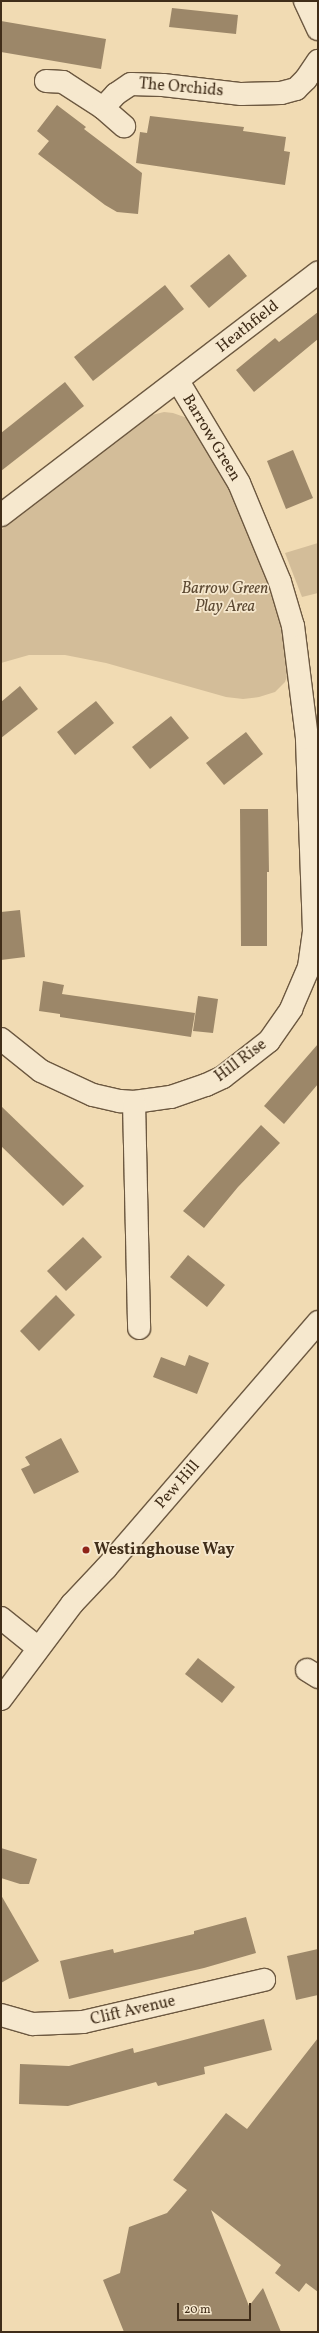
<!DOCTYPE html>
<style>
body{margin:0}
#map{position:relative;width:319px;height:2333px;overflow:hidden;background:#f1dbb3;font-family:Vollkorn,serif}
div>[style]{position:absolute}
.green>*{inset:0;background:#d3bd99}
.building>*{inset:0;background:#9c8769}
.roads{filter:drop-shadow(1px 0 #6c5840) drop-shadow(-1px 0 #6c5840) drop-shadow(0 1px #6c5840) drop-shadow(0 -1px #6c5840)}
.minor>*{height:22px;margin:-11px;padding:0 11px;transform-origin:11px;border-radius:11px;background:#f6e8ce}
.secondary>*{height:22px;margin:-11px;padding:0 11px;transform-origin:11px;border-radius:11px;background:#f6e8ce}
.dots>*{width:11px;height:11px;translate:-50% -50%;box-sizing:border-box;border:2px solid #f6e8ce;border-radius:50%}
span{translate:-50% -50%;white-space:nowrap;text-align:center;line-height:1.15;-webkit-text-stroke:3.5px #f6e8ce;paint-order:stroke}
.street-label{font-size:16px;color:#402d19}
.park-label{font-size:16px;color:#5d4a33;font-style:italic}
.poi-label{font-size:16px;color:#402d19;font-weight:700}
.left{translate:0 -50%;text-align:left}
.frame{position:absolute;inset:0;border:2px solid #402d19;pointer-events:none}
.scale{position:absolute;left:177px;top:2303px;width:74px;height:18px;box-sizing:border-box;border:2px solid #402d19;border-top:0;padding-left:5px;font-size:12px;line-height:14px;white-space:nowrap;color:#402d19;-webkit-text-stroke:3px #f6e8ce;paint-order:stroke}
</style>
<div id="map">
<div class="green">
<i style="clip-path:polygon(164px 412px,173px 413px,190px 419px,231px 486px,274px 588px,285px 628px,289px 671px,285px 682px,275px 692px,259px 697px,243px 699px,226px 697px,106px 663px,65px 655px,29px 655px,1px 663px,1px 530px,139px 423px,152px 415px)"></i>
<i style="clip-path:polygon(318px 543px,318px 593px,302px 597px,285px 553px)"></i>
</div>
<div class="building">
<i style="clip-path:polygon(172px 8px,238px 15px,236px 34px,169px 27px)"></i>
<i style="clip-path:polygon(1px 21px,106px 39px,101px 69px,1px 52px)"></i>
<i style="clip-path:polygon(57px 105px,86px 127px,84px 129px,142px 173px,138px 214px,117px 212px,105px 205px,38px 154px,49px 141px,37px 131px)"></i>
<i style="clip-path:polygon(150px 116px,244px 127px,243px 131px,286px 137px,284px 151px,290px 152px,285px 185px,136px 163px,140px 132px,147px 133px)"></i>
<i style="clip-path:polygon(229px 254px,247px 276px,209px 308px,190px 286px)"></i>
<i style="clip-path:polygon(165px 285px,184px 309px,93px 381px,74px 357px)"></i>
<i style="clip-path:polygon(318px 312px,318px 339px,254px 392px,236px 370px,275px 338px,279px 342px)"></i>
<i style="clip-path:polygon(65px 382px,84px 406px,1px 471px,1px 433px)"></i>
<i style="clip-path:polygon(293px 450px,313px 498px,286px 509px,267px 461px)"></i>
<i style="clip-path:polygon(20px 686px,38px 709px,1px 738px,1px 702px)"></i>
<i style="clip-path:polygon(96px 701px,114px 723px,75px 755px,57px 732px)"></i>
<i style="clip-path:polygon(171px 716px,189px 738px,150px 769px,132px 747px)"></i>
<i style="clip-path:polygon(246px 732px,263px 754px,224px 785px,206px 763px)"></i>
<i style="clip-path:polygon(240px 809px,268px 809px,269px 872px,267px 872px,267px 946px,241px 946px)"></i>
<i style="clip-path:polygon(20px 910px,25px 957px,1px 960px,1px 912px)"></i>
<i style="clip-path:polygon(43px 981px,64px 985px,62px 994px,195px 1013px,191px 1037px,60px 1017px,60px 1014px,39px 1011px)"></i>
<i style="clip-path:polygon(198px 996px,218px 999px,213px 1033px,193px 1031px)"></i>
<i style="clip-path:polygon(318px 1044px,318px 1084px,284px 1124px,264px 1106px)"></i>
<i style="clip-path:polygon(1px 1106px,84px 1186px,63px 1206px,1px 1146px)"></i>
<i style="clip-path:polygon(261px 1125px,280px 1143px,238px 1187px,204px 1228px,183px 1211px)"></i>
<i style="clip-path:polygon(83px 1237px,102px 1257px,66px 1291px,47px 1271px)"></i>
<i style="clip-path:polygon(188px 1255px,225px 1285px,207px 1307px,170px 1277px)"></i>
<i style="clip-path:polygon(56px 1295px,75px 1315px,39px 1351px,20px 1331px)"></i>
<i style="clip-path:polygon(189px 1355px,209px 1363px,197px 1394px,153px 1377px,161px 1357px,185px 1366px)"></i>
<i style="clip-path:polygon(61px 1438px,79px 1472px,34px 1494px,21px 1469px,30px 1465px,25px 1457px)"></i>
<i style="clip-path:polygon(198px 1658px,235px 1687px,222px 1703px,185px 1674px)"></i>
<i style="clip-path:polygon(1px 1848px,37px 1859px,29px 1884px,20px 1884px,1px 1878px)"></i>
<i style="clip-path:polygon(1px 1895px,39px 1961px,1px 1983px)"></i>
<i style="clip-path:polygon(246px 1917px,256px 1953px,204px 1968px,69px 1999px,60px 1961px,113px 1949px,114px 1953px,194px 1934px,194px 1931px)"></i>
<i style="clip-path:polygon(318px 1949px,318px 1995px,296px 2000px,287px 1956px)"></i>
<i style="clip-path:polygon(264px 2019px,272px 2050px,204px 2067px,205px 2074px,158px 2086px,156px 2082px,68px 2106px,19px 2104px,20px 2064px,69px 2066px,133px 2048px,134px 2053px)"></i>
<i style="clip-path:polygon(318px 2038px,318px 2292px,306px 2283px,299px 2292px,275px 2273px,281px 2265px,211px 2210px,249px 2306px,263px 2288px,281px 2332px,124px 2332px,103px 2280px,120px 2273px,129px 2227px,167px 2213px,187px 2190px,173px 2180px,226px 2113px,247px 2129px)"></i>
</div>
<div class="roads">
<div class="minor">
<i style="left:305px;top:1px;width:31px;rotate:65deg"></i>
<i style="left:46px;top:81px;width:17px;rotate:3deg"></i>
<i style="left:63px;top:82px;width:48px;rotate:33deg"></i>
<i style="left:103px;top:108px;width:19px;rotate:-47deg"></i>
<i style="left:116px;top:94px;width:18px;rotate:-34deg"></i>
<i style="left:131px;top:84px;width:32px;rotate:2deg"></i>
<i style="left:163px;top:85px;width:79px;rotate:6.6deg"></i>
<i style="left:241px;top:94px;width:40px;rotate:-1.4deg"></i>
<i style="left:281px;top:93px;width:16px;rotate:-15deg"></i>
<i style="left:296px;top:89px;width:14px;rotate:-45deg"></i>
<i style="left:306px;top:79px;width:22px;rotate:-56deg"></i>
<i style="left:103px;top:108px;width:28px;rotate:41deg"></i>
<i style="left:1px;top:515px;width:399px;rotate:-37.4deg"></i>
<i style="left:1px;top:1039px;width:51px;rotate:38.7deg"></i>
<i style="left:41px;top:1071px;width:57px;rotate:24.8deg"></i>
<i style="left:93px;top:1095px;width:28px;rotate:13deg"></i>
<i style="left:120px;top:1101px;width:14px;rotate:4deg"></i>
<i style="left:134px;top:1102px;width:37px;rotate:-8deg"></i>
<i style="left:171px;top:1097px;width:37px;rotate:-19deg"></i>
<i style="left:206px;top:1085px;width:19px;rotate:-25deg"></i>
<i style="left:223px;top:1077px;width:58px;rotate:-38deg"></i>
<i style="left:269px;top:1041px;width:39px;rotate:-55deg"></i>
<i style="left:291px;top:1009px;width:46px;rotate:-66.8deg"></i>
<i style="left:309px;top:967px;width:36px;rotate:-82deg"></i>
<i style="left:314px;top:931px;width:193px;rotate:-92.1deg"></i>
<i style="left:307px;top:738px;width:113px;rotate:-97.1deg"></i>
<i style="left:293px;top:626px;width:46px;rotate:-106.5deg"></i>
<i style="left:280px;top:582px;width:107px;rotate:-112.5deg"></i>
<i style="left:239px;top:483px;width:119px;rotate:-120.9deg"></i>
<i style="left:134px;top:1102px;width:226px;rotate:88.7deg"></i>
<i style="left:1px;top:1618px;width:46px;rotate:38.9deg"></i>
<i style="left:307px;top:1670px;width:13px;rotate:32deg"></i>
<i style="left:1px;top:2015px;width:33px;rotate:16deg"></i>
<i style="left:33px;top:2024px;width:50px;rotate:-2.3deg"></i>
<i style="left:83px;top:2022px;width:186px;rotate:-13.1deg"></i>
</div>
<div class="secondary">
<i style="left:1px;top:1699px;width:119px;rotate:-53.2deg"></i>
<i style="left:72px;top:1604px;width:50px;rotate:-46.6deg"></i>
<i style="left:106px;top:1568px;width:325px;rotate:-49.2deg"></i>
</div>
</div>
<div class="dots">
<i style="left:86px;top:1550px;background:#8f2418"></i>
</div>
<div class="street-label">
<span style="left:181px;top:88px;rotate:5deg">The Orchids</span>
<span style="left:248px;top:327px;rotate:-38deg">Heathfield</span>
<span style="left:211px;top:438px;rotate:59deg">Barrow Green</span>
<span style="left:241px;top:1061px;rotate:-37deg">Hill Rise</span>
<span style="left:178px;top:1485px;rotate:-49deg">Pew Hill</span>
<span style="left:133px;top:2011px;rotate:-13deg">Clift Avenue</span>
</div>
<div class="park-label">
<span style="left:225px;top:598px">Barrow Green<br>Play Area</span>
</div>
<div class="poi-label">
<span class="left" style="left:94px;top:1550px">Westinghouse Way</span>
</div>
<div class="frame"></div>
<div class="scale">20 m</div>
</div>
